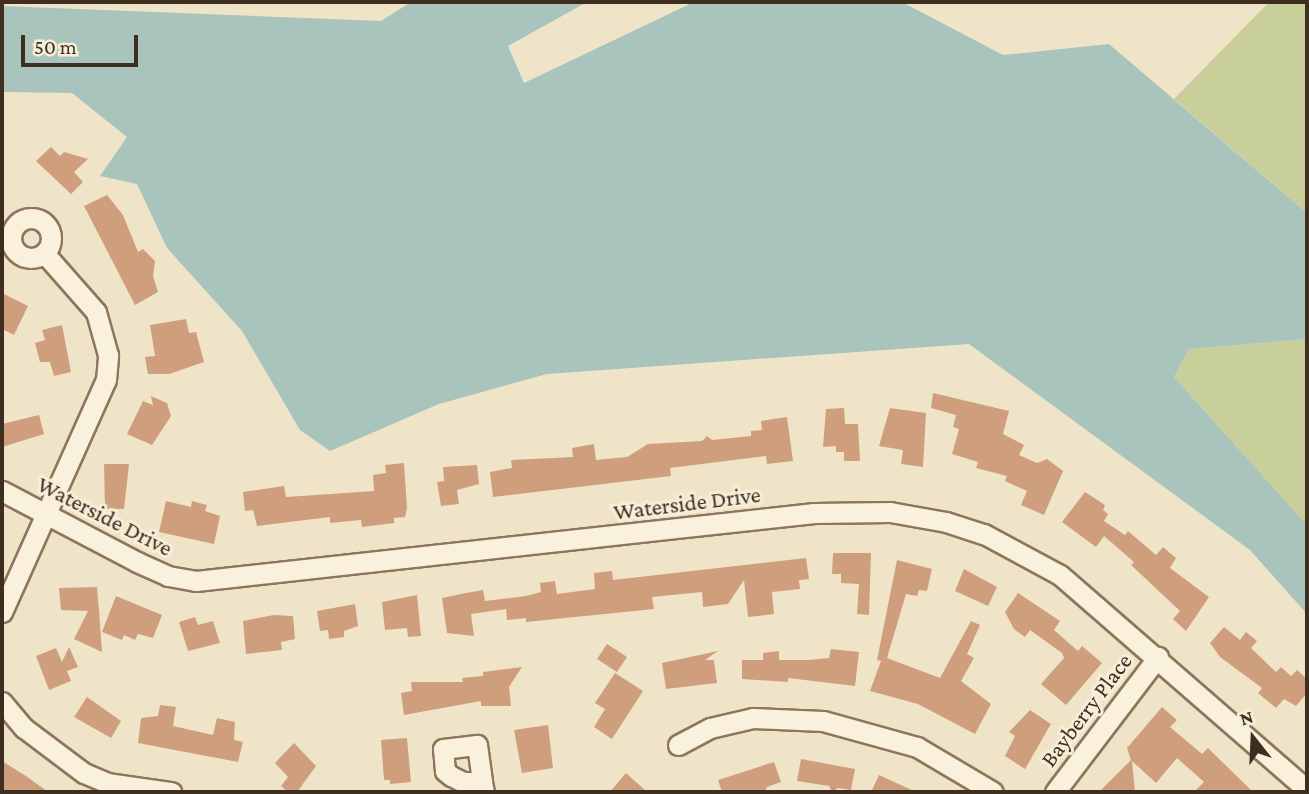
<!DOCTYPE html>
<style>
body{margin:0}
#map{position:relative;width:1309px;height:794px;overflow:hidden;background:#f0e4c8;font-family:"Crimson Pro",serif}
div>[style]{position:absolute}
.green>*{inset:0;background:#c9cf9b}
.water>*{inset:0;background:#a9c4bc}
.building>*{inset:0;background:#cf9f7d}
.roads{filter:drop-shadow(2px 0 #8d765c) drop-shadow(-2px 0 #8d765c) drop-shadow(0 2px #8d765c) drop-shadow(0 -2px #8d765c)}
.minor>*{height:19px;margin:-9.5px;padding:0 9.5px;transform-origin:9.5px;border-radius:9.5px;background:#faf1dc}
.minor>.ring{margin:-9.5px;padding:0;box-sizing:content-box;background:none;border:19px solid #faf1dc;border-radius:50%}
span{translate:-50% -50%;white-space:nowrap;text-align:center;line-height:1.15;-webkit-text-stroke:6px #f7eed8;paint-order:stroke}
.street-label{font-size:23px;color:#3d2e20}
.frame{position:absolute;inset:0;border:4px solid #3d2e20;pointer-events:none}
.north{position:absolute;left:1218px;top:703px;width:70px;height:70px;-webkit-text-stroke:5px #f7eed8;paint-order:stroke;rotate:342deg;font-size:19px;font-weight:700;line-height:28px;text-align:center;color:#3d2e20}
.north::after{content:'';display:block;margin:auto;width:24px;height:32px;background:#3d2e20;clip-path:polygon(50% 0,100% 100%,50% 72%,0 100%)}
.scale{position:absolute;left:21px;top:35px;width:117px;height:32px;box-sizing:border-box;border:4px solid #3d2e20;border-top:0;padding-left:9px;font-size:21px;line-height:24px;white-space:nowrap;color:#3d2e20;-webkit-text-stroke:5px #f7eed8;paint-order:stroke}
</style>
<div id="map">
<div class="green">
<i style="clip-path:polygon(1269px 2px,1307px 2px,1307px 213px,1174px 99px)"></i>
<i style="clip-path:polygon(1307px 339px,1307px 525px,1174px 377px,1189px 349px)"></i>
</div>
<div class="water">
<i style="clip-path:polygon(411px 2px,587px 2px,508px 46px,524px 83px,694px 2px,902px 2px,1003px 55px,1109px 44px,1307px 213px,1307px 339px,1189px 349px,1174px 377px,1307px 525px,1307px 614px,1250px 550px,969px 344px,547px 374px,439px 404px,330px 451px,300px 430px,242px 331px,167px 248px,137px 184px,100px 176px,127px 137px,72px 93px,2px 92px,2px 6px,381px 21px)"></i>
</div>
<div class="building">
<i style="clip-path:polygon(51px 147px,60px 156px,64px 152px,88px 159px,74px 172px,83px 182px,71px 194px,36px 161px)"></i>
<i style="clip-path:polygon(107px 195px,123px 215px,138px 252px,143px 249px,155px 261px,153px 276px,158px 292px,135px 305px,84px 206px)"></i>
<i style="clip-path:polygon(2px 293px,28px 306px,14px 335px,2px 329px)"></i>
<i style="clip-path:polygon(186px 319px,189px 333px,196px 332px,204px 362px,169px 374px,148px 374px,145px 357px,155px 356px,150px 325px)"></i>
<i style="clip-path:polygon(62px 325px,71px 372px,54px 376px,50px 362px,40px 362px,35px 343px,45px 340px,42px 330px)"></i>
<i style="clip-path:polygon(933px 393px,1009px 411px,1003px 434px,1024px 445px,1019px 455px,1037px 463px,1047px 459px,1063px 471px,1044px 515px,1021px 505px,1027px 491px,1005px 481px,1007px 476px,976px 468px,978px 462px,952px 454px,959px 429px,953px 427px,956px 415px,931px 408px)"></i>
<i style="clip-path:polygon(151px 396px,167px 403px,171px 416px,152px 445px,127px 434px,143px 401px,153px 405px)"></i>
<i style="clip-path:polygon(844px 408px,845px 424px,858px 424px,860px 461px,844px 461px,844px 452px,836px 452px,836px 446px,823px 447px,826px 409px)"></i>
<i style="clip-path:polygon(890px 408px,926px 413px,923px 467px,901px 464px,903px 450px,879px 446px)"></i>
<i style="clip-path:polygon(39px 415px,44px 434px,2px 447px,2px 424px)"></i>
<i style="clip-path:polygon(787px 417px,793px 461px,767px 464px,766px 456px,670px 468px,671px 476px,493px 497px,490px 472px,512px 468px,511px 460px,573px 457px,572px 448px,594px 444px,596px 460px,627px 457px,648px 444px,702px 441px,707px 436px,712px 440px,751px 436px,751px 431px,762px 430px,761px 421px)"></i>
<i style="clip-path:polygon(404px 463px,407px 508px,405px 517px,394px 518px,394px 523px,362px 527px,361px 520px,330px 523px,330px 517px,257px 526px,253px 510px,245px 511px,243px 492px,284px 486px,286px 497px,374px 491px,373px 475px,386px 473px,385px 465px)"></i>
<i style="clip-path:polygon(104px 464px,129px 464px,124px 509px,105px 509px)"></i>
<i style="clip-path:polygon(477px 465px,479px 484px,457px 490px,459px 504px,441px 506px,437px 482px,444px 481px,443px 467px)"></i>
<i style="clip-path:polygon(1085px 492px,1105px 505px,1103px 510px,1108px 514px,1104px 521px,1125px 535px,1128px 531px,1156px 555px,1163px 547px,1176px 558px,1170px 568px,1209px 597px,1186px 631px,1173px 619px,1180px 611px,1131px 565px,1134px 562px,1104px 536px,1096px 547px,1062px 522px)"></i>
<i style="clip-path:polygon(166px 501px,191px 507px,192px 501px,207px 505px,205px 511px,220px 516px,214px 544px,159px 532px)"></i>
<i style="clip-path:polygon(833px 553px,871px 553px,869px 615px,857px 614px,859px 584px,841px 583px,841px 574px,832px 574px)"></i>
<i style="clip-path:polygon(806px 558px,809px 579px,799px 580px,800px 589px,772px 592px,774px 614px,748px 617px,744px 580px,728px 604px,703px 607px,702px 592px,652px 597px,654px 609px,526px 622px,526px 618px,507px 620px,506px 609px,471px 614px,474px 636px,447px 633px,442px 598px,466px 593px,483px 590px,485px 601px,526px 596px,541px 592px,540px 583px,555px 581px,557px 594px,595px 589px,594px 573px,612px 571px,613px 580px)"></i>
<i style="clip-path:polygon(897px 560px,932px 569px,927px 591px,919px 590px,917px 596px,906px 594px,887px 658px,940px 678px,971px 621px,980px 625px,967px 654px,974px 658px,961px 681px,991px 704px,975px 734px,918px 704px,870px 691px,881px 661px,877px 660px)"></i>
<i style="clip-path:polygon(964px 569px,997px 587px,988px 606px,955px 591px)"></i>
<i style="clip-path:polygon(97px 587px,99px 610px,102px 652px,74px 639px,88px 611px,61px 610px,59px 588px)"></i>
<i style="clip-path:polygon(1018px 593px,1060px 621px,1054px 630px,1078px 651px,1082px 646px,1102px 663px,1066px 705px,1041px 684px,1064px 658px,1062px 653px,1030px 630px,1025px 637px,1014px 629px,1005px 612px)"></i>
<i style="clip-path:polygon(417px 595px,421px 636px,408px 637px,407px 628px,385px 630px,382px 602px)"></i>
<i style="clip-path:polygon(116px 596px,162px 615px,153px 638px,138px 634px,135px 640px,124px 635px,122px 640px,102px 632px)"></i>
<i style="clip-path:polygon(355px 604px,358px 626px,344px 631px,344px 637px,329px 639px,328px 630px,320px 631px,317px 611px)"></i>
<i style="clip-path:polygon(274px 615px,293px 616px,295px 639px,281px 642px,282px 650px,246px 654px,243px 621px)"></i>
<i style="clip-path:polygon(195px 617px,198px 625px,213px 621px,220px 643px,188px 651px,179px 622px)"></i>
<i style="clip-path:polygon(1224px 627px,1240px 640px,1246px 632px,1257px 641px,1251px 648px,1276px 672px,1281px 667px,1291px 676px,1297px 670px,1306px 678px,1307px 693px,1296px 706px,1284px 699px,1276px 708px,1258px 693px,1262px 688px,1220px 657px,1210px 643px)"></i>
<i style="clip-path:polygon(607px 644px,627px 657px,617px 672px,597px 659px)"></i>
<i style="clip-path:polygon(69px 647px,78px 667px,67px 671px,71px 681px,49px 690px,36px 656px,56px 648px,62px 662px)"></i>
<i style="clip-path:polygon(831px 649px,859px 652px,855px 686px,788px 678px,788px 682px,742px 679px,742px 660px,763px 660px,763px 653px,779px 651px,779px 660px,808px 660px,829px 658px)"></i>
<i style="clip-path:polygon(718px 651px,705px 660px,714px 660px,717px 683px,666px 689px,662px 663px)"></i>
<i style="clip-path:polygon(522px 667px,509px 687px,511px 706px,481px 706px,481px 701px,404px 715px,401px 693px,412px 691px,411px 682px,463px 682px,462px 678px,483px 676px,483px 672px)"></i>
<i style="clip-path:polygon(615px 673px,643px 691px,612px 739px,594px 727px,605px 709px,595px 703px)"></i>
<i style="clip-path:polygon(87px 697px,121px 721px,111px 738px,74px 717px)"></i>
<i style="clip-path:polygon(160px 705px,176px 707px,173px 726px,213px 735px,217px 718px,235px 722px,234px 740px,243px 742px,238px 762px,138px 743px,141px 718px,158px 716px)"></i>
<i style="clip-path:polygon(1162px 707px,1177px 720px,1170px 727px,1202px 754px,1208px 748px,1253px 792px,1194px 792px,1204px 782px,1177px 758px,1156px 783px,1132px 761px,1135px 792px,1099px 792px,1131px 760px,1127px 748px)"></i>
<i style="clip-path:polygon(1030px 710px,1051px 724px,1025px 769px,1005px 756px,1015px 736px,1009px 732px)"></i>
<i style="clip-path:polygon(548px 725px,553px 768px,522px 773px,514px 730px)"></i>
<i style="clip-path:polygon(407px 738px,411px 782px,390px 784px,390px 780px,384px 780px,381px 740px)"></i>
<i style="clip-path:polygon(294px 743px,316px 766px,297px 792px,288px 792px,281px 786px,288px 777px,275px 763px)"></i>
<i style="clip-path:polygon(801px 759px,855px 769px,851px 790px,838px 788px,832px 792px,829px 786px,797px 781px)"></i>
<i style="clip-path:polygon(2px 761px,26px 776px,48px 792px,2px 792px)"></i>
<i style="clip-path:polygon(774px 762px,781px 782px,767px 787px,765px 792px,722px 792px,718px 780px)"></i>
<i style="clip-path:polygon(626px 773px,647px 792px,610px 792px)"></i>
<i style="clip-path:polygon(879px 775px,916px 792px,871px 792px)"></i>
</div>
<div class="roads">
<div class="minor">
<i class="ring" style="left:11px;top:218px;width:21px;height:21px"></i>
<i style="left:2px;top:491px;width:153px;rotate:27.7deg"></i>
<i style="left:137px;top:562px;width:34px;rotate:24deg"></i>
<i style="left:168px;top:576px;width:28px;rotate:10deg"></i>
<i style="left:196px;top:581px;width:622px;rotate:-6.28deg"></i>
<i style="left:814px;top:513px;width:76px;rotate:-0.8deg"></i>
<i style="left:890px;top:512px;width:57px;rotate:10.1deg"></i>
<i style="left:946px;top:522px;width:40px;rotate:18deg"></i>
<i style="left:984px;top:534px;width:86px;rotate:28.3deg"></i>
<i style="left:1060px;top:575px;width:327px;rotate:41deg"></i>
<i style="left:2px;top:612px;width:254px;rotate:-65.9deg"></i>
<i style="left:106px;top:380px;width:25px;rotate:-85deg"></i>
<i style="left:108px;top:355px;width:45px;rotate:-105.6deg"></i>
<i style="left:96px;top:312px;width:76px;rotate:-131.3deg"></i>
<i style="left:2px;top:702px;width:34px;rotate:50deg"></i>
<i style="left:24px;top:728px;width:75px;rotate:36.9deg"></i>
<i style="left:84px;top:773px;width:25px;rotate:23deg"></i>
<i style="left:107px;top:783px;width:65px;rotate:8deg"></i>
<i style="left:678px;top:745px;width:36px;rotate:-28deg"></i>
<i style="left:710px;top:728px;width:44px;rotate:-13.1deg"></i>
<i style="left:753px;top:718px;width:70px;rotate:2.5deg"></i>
<i style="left:823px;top:721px;width:98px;rotate:15.5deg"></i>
<i style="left:917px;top:747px;width:88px;rotate:30.6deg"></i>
<i style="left:482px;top:782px;width:19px;rotate:180deg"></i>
<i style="left:463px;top:782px;width:13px;rotate:-153deg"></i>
<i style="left:451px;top:776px;width:8px;rotate:-140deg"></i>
<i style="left:445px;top:771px;width:22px;rotate:-95deg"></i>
<i style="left:443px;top:749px;width:34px;rotate:-7deg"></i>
<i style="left:477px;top:745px;width:37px;rotate:82deg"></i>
<i style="left:482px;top:782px;width:10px;rotate:79deg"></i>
<i style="left:1055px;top:792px;width:170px;rotate:-52.7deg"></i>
</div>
</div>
<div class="street-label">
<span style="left:687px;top:503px;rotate:-7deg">Waterside Drive</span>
<span style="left:105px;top:516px;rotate:27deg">Waterside Drive</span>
<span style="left:1086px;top:710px;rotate:-53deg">Bayberry Place</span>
</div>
<div class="frame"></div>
<div class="north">N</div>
<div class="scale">50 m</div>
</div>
